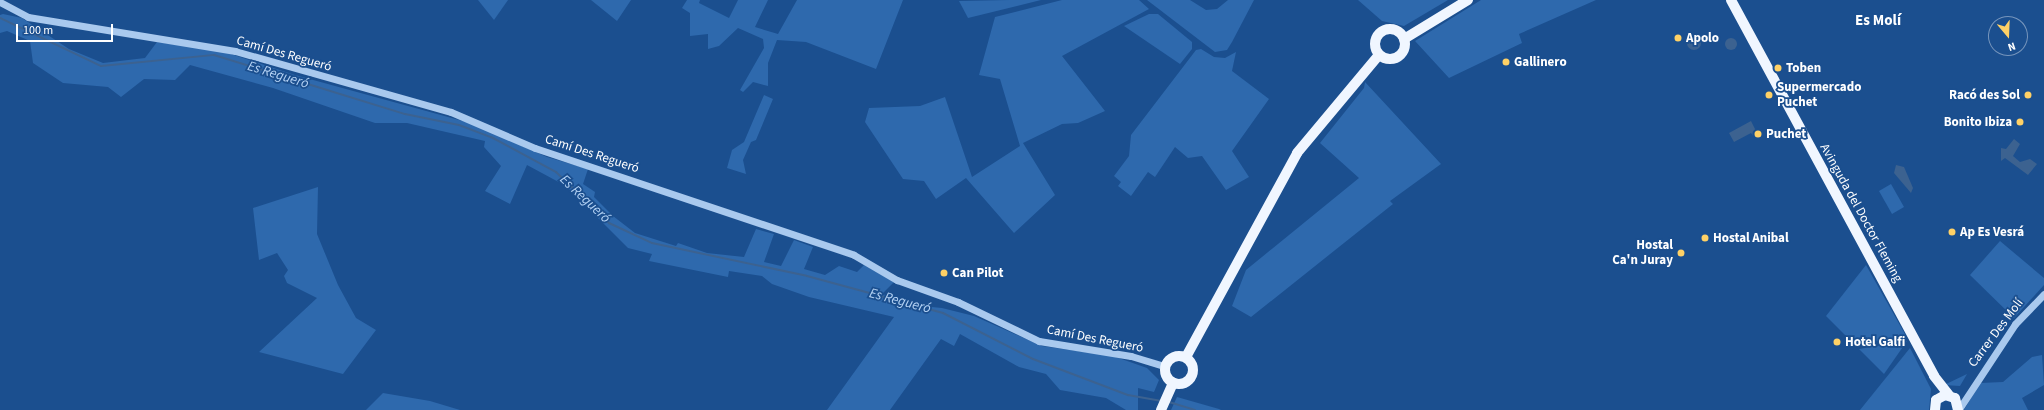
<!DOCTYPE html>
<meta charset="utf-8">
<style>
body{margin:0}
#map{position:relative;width:2044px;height:410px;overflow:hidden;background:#1b4f8f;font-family:"Source Sans 3",sans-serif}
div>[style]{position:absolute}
.green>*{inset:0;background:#2e69ad}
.water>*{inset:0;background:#3c6290}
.round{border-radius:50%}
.stream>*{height:2px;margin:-1px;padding:0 1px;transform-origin:1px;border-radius:1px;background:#3c6290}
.minor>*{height:7px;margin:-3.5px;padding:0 3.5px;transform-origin:3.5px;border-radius:3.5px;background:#a9c9ee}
.major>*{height:10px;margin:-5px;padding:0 5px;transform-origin:5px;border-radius:5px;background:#f0f6ff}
.major>.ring{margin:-5px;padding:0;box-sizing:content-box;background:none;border:10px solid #f0f6ff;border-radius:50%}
.dots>*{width:11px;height:11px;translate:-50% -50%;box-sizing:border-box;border:2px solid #1b4f8f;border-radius:50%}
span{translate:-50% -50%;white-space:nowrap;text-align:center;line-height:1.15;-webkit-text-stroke:3.5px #1b4f8f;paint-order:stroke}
.poi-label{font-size:13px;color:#fff;font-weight:700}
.left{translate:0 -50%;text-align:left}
.right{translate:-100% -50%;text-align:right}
.street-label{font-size:13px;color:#fff}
.water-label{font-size:14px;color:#b5d3f5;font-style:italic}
.quarter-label{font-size:15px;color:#fff;font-weight:700}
.north{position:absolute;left:1988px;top:16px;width:40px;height:40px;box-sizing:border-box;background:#1b4f8f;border:1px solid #7695bc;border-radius:50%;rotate:161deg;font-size:11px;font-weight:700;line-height:16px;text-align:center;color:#fff}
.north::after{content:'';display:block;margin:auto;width:14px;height:18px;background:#ffd166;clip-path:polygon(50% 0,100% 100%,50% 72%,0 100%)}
.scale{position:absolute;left:16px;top:24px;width:97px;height:18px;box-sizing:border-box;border:2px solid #fff;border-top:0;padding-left:5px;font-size:12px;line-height:14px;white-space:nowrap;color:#fff;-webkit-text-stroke:3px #1b4f8f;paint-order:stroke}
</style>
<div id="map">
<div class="green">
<i style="clip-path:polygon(478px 0,508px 0,494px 20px)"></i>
<i style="clip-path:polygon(591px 0,631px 0,617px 21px)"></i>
<i style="clip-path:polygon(687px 0,700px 0,699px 3px,729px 18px,738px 0,768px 0,755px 27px,778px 34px,797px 0,903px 0,876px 69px,806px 42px,777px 40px,768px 63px,768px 86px,753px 82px,743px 92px,740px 90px,764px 48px,763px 39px,738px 28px,719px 46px,708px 49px,708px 34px,690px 36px,690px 13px,682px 8px)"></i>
<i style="clip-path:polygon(1009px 0,1041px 0,968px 18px,959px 1px)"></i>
<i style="clip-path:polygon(1062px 0,1139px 0,1149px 9px,1062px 56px,1105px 111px,1078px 123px,1062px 124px,1023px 143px,1055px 195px,1014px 233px,966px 178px,936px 199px,924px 181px,903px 179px,865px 122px,869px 108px,920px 106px,945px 97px,972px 177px,1020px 146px,1000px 79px,979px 75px,995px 17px)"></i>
<i style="clip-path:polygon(1147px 0,1190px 0,1206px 10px,1217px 9px,1228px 0,1254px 0,1232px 42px,1227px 50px,1215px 52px)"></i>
<i style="clip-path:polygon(1358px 0,1448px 0,1404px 26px,1382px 21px)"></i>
<i style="clip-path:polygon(1481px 0,1596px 0,1519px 34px,1522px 43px,1449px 78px,1415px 41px)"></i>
<i style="clip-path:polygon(3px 14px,22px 18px,69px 49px,103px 63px,145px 58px,157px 42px,222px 51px,295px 75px,470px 123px,547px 157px,588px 169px,583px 184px,595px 192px,594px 197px,613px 216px,635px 233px,676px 246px,678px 243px,707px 253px,744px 257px,756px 229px,774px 234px,764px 262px,781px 266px,794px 240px,813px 247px,804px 269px,825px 275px,839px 266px,857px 272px,864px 265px,894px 282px,882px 294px,903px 300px,901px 304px,942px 308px,974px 316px,1042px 346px,1113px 356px,1147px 368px,1159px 380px,1154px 392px,1138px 388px,1138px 410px,1126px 410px,1106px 398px,1060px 390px,1046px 374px,1019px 367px,960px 334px,954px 346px,941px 339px,890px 410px,827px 410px,894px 317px,809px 297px,772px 284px,762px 276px,729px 271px,728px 277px,649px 261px,652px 254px,628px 248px,566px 186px,527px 165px,510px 204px,485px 191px,501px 166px,484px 147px,485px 141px,407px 123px,375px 123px,273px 88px,190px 65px,175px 80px,144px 79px,121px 97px,108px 87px,63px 83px,33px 63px,30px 41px,7px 31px,0 33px,0 15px)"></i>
<i style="clip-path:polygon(1149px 14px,1158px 14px,1192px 42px,1192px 49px,1180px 64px,1124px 26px)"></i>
<i style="clip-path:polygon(1201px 49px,1214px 57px,1225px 58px,1236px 52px,1232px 71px,1269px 99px,1232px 151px,1249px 177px,1226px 190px,1202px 156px,1188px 158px,1175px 147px,1155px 177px,1148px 172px,1131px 196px,1118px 186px,1121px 182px,1114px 176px,1129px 156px,1131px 135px,1196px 50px)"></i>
<i style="clip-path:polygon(1365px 82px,1441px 164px,1390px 201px,1393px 204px,1251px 317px,1232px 306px,1246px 270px,1359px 178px,1320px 143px,1364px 88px)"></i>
<i style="clip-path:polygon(764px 95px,773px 99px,756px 140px,751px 142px,743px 160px,746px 174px,727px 168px,732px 150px,744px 142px)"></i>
<i style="clip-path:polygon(1891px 184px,1904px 207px,1892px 214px,1879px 191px)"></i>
<i style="clip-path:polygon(318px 187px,317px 234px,338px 285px,356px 318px,376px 330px,343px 374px,259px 352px,317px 298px,287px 283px,284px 276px,288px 270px,277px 253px,259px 260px,253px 208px)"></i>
<i style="clip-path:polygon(2000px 241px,2044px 278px,2044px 285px,2014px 318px,1970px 275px)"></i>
<i style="clip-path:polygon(1866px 265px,1906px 336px,1855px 345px,1826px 316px)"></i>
<i style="clip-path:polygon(1907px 341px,1884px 374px,1859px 349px)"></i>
<i style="clip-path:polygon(1910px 348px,1931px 389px,1929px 410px,1860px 410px)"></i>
<i style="clip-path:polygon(2042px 355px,2044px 385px,2022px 398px,2028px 410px,1964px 410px,1980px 383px,2003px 382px,2032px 357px)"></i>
<i style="clip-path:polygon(1967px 374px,1960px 386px,1944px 385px)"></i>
<i style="clip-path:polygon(383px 393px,430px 401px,460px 410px,366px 410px)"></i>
<i style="clip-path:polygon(1177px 397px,1219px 409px,1221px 410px,1171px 410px)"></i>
</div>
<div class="water">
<i class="round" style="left:1687px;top:36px;width:14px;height:14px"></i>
<i class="round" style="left:1725px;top:38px;width:12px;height:12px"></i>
<i style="clip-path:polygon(1751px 121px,1758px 135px,1754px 137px,1751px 133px,1734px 142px,1729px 133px)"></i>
<i style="clip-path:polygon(2014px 139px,2020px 144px,2013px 156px,2020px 162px,2030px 159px,2037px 164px,2028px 175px,2005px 158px,2001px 161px,2001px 148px,2006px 149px)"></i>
<i style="clip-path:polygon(1896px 165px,1904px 167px,1913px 188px,1911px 193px,1894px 173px)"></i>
</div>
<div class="stream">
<i style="left:0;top:18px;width:112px;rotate:25.4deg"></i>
<i style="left:101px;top:66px;width:114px;rotate:-5.6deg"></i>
<i style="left:214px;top:55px;width:200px;rotate:17.2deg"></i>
<i style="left:405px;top:114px;width:55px;rotate:11.5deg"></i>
<i style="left:459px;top:125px;width:34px;rotate:21deg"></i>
<i style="left:491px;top:137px;width:74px;rotate:28.3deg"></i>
<i style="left:556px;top:172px;width:74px;rotate:43.9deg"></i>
<i style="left:609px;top:223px;width:47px;rotate:24.9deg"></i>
<i style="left:652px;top:243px;width:158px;rotate:12deg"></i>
<i style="left:807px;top:276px;width:141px;rotate:15.2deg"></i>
<i style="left:943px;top:313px;width:101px;rotate:27.1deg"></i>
<i style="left:1033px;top:359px;width:102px;rotate:20.8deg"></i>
<i style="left:1128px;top:395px;width:34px;rotate:10deg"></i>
<i style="left:1169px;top:402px;width:27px;rotate:17deg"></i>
</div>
<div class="minor">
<i style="left:0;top:2px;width:32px;rotate:28deg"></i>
<i style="left:28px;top:17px;width:210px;rotate:9.3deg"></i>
<i style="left:235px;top:51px;width:224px;rotate:15.8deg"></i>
<i style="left:451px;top:112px;width:91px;rotate:23.2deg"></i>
<i style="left:535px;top:148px;width:336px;rotate:18.5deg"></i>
<i style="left:854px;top:255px;width:50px;rotate:30.2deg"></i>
<i style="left:897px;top:280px;width:65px;rotate:19.8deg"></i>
<i style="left:958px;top:302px;width:90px;rotate:25.7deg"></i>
<i style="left:1039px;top:341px;width:93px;rotate:9.3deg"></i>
<i style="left:1131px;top:356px;width:34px;rotate:17deg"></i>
<i style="left:1959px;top:409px;width:102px;rotate:-56.6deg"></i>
<i style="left:2015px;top:324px;width:42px;rotate:-46deg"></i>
</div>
<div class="major">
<i style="left:1731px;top:0;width:427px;rotate:61.6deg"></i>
<i style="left:1934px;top:376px;width:24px;rotate:52deg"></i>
<i class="ring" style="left:1375px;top:29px;width:20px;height:20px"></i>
<i style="left:1404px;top:39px;width:75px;rotate:-31.4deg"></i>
<i class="ring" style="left:1165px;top:356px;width:18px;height:18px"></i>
<i style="left:1186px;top:357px;width:232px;rotate:-61.4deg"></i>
<i style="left:1297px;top:153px;width:128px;rotate:-50.1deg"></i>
<i style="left:1161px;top:410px;width:30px;rotate:-66deg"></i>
<i style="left:1935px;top:410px;width:10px;rotate:-84deg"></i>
<i style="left:1936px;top:400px;width:10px;rotate:-29deg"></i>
<i style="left:1945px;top:395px;width:10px;rotate:17deg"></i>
<i style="left:1955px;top:398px;width:12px;rotate:76deg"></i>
</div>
<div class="dots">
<i style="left:1678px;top:38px;background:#ffd166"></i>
<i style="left:1506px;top:62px;background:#ffd166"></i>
<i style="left:1778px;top:68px;background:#ffd166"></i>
<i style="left:1769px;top:95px;background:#ffd166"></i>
<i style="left:2028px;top:95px;background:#ffd166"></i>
<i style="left:2020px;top:122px;background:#ffd166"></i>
<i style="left:1758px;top:134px;background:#ffd166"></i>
<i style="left:1952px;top:232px;background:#ffd166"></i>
<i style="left:1705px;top:238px;background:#ffd166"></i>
<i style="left:1681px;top:253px;background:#ffd166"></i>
<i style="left:944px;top:273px;background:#ffd166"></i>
<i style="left:1837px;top:342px;background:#ffd166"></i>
</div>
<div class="poi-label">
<span class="left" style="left:1686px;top:38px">Apolo</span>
<span class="left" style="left:1514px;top:62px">Gallinero</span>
<span class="left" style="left:1786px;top:68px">Toben</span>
<span class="left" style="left:1777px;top:95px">Supermercado<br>Puchet</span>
<span class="right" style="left:2020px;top:95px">Racó des Sol</span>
<span class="right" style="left:2012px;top:122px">Bonito Ibiza</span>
<span class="left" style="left:1766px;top:134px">Puchet</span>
<span class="left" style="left:1960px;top:232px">Ap Es Vesrá</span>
<span class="left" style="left:1713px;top:238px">Hostal Anibal</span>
<span class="right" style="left:1673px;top:253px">Hostal<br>Ca'n Juray</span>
<span class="left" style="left:952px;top:273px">Can Pilot</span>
<span class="left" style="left:1845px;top:342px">Hotel Galfi</span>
</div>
<div class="street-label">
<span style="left:284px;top:54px;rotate:16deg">Camí Des Regueró</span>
<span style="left:592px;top:154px;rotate:18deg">Camí Des Regueró</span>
<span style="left:1861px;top:213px;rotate:61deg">Avinguda del Doctor Fleming</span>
<span style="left:1996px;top:333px;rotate:-53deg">Carrer Des Molí</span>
<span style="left:1095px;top:339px;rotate:11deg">Camí Des Regueró</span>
</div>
<div class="water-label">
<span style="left:278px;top:75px;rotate:17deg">Es Regueró</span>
<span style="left:585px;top:199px;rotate:43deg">Es Regueró</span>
<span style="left:900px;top:301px;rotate:15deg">Es Regueró</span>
</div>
<div class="quarter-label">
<span style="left:1878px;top:21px">Es Molí</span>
</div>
<div class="north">N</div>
<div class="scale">100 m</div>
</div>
